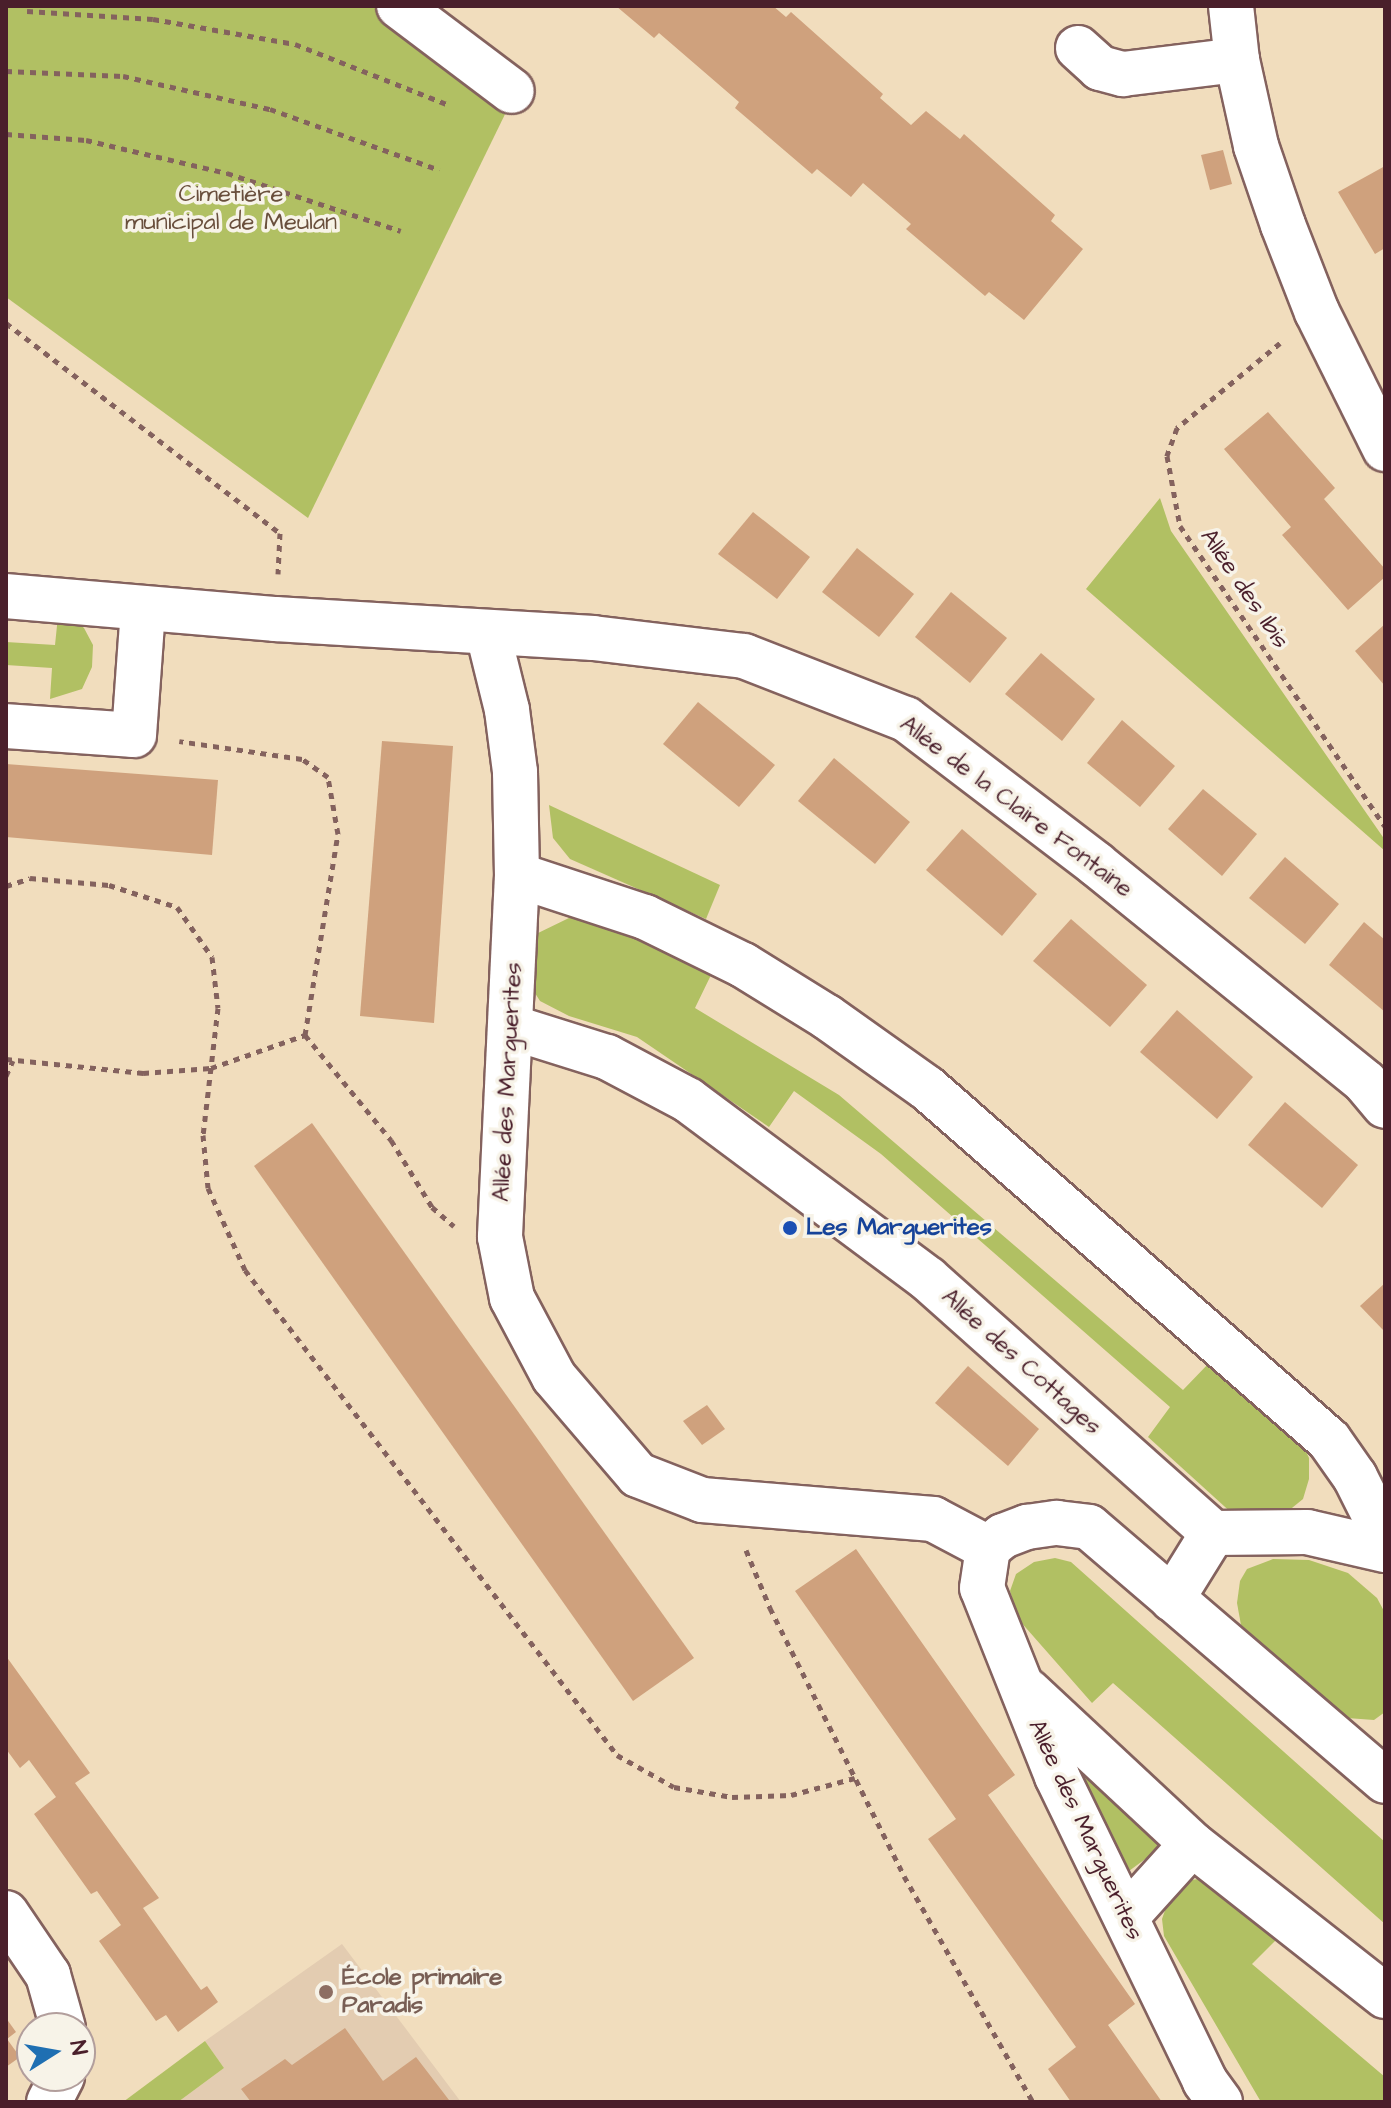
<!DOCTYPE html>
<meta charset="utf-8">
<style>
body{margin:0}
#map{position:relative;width:1391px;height:2108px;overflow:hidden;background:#f1ddbd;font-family:"Architects Daughter",sans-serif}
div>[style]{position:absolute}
.built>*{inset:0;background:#e3ccb1}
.green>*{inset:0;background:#b1c063}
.building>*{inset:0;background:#cfa17d}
.path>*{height:5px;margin-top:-2.5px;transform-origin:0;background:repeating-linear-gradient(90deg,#84625e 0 6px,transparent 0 12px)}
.roads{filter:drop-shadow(2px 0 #84625e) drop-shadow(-2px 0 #84625e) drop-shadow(0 2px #84625e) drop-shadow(0 -2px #84625e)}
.minor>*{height:44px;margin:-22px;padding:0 22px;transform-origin:22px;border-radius:22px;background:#fff}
.dots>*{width:22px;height:22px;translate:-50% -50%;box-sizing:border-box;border:4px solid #f7f3e8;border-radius:50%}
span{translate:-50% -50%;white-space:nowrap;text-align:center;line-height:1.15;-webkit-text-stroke:7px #f7f3e8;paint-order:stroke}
.park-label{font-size:24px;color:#694f3c}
.street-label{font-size:24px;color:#4a1f2b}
.transit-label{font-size:24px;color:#164399;font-weight:700}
.left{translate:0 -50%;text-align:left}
.education-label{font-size:24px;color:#785e54;font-weight:700}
.frame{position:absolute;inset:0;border:8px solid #4a1f2b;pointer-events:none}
.north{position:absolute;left:16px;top:2012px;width:80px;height:80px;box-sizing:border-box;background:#f7f3e8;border:2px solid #b29e9c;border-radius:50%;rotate:79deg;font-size:22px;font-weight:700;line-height:32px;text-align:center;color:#4a1f2b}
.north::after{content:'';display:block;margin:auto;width:28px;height:36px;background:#1f6fb2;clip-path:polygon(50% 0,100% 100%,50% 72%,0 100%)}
</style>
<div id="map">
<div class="built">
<i style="clip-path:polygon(342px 1944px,461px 2102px,178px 2102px,224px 2068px,205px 2041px)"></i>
</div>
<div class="green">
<i style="clip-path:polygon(6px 6px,378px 6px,510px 104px,308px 518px,6px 297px)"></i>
<i style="clip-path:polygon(1160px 498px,1171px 531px,1385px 840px,1385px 851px,1086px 589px)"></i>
<i style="clip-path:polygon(58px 616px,71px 616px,84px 628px,93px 645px,92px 667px,82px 689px,50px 699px,52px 668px,6px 665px,6px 642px,55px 645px)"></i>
<i style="clip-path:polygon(549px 805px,720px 885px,706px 919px,570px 859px,553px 838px)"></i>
<i style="clip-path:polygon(596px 915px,711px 975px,695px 1008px,839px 1095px,1183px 1390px,1210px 1362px,1300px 1438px,1309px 1458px,1309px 1479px,1303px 1499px,1287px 1512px,1235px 1516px,1148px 1437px,1170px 1407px,881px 1154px,794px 1091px,769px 1127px,637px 1037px,569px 1016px,540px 1001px,528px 982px,534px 935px,571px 917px)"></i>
<i style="clip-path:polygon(1055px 1558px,1071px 1562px,1385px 1842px,1385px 1924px,1113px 1683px,1092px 1703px,1019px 1620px,1010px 1591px,1016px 1574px,1034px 1562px)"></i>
<i style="clip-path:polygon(1273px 1559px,1309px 1560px,1348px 1573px,1377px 1598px,1385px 1613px,1385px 1712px,1374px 1720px,1347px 1718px,1241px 1625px,1237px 1603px,1240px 1581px,1247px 1569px)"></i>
<i style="clip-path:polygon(1072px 1752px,1171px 1840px,1129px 1871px)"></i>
<i style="clip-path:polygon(1204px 1878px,1278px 1938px,1252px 1964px,1385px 2077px,1385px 2102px,1261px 2102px,1164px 1936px,1162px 1919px,1169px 1899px,1186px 1881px)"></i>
<i style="clip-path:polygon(205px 2041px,224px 2068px,178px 2102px,123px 2102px)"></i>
</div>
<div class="building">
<i style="clip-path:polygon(616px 6px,773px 6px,786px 17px,791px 12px,883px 94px,880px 98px,911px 125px,926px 111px,960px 139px,964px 134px,1055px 215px,1051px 221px,1083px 249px,1024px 320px,989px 292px,985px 296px,906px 229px,911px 224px,863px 183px,851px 197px,817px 169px,812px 174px,735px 108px,739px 102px,659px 33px,654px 38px)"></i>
<i style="clip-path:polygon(1223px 150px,1232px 184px,1210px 190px,1201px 155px)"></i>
<i style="clip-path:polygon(1385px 166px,1385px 248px,1375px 254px,1338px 192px)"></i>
<i style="clip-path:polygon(1268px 412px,1335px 488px,1324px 499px,1385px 569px,1385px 577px,1348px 610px,1282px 535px,1291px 527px,1224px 449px)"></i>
<i style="clip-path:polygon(753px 512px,810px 557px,777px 599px,718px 554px)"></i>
<i style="clip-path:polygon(857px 548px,914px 594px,879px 637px,822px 592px)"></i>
<i style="clip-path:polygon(951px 592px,1007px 638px,970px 683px,915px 637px)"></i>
<i style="clip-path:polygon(1385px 624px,1385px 686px,1355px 651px)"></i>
<i style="clip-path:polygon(1041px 653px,1095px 699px,1062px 741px,1005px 694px)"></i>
<i style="clip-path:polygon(698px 702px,775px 765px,739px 807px,663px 744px)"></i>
<i style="clip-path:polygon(1122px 720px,1175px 766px,1140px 807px,1087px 763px)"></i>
<i style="clip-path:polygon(382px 741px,453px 746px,434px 1023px,360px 1016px)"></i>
<i style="clip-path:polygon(834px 758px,910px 822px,875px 864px,798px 801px)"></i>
<i style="clip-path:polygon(6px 764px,218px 780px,212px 855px,6px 837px)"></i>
<i style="clip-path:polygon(1203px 789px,1257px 834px,1222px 876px,1168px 829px)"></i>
<i style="clip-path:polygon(962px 829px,1037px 894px,1002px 936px,926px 870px)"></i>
<i style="clip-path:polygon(1285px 857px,1339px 904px,1305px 944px,1249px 898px)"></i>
<i style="clip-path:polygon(1071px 919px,1147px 985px,1110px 1027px,1033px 961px)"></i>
<i style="clip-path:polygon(1364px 922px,1385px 940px,1385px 1012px,1329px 965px)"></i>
<i style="clip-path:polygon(1177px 1010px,1253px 1077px,1217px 1119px,1140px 1052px)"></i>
<i style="clip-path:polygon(1285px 1102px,1358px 1165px,1322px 1208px,1248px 1145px)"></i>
<i style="clip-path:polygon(312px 1123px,694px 1658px,633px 1701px,254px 1166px)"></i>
<i style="clip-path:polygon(1385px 1283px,1385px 1332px,1360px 1306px)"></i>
<i style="clip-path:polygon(968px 1366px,1039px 1429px,1008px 1466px,935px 1403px)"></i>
<i style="clip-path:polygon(707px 1405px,725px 1429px,702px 1445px,683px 1421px)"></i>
<i style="clip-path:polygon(856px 1549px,1015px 1775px,988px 1795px,1135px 2004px,1108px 2025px,1162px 2102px,1071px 2102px,1048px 2069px,1076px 2047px,928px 1839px,956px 1819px,795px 1591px)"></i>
<i style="clip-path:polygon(6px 1656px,90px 1773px,75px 1783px,159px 1898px,143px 1908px,201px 1990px,207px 1986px,218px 2002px,178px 2032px,166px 2015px,156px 2021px,99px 1941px,121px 1925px,97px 1891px,91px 1894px,34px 1814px,56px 1797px,29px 1760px,20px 1768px,6px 1749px)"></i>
<i style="clip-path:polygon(6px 2018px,16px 2032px,7px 2039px,20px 2057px,6px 2067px)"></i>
<i style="clip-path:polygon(345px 2028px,383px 2081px,416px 2057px,449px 2100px,251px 2102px,241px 2089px,285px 2059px,292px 2065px)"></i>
</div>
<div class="path">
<i style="left:27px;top:11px;width:126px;rotate:3.6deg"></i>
<i style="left:153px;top:19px;width:144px;rotate:10deg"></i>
<i style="left:295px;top:44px;width:166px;rotate:21.6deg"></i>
<i style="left:6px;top:71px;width:117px;rotate:2.4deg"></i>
<i style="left:123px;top:76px;width:151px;rotate:12.7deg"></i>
<i style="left:270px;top:109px;width:180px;rotate:19.8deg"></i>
<i style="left:6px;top:134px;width:80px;rotate:4.3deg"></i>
<i style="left:86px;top:140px;width:145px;rotate:13.2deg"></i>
<i style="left:227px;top:173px;width:183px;rotate:18.4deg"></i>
<i style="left:6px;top:323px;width:345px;rotate:37.5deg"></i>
<i style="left:280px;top:533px;width:41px;rotate:92.8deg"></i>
<i style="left:1280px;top:343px;width:134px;rotate:140.5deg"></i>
<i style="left:1177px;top:428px;width:30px;rotate:110deg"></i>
<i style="left:1167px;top:456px;width:71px;rotate:79.5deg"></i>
<i style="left:1180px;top:526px;width:363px;rotate:55.7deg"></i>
<i style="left:6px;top:886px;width:25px;rotate:-18deg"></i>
<i style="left:30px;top:878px;width:79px;rotate:5.1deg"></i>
<i style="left:109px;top:885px;width:71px;rotate:17.9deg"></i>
<i style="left:177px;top:907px;width:61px;rotate:55deg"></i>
<i style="left:212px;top:957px;width:51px;rotate:83.3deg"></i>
<i style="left:218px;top:1008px;width:128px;rotate:96.7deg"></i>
<i style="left:203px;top:1135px;width:53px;rotate:84.6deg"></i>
<i style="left:208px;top:1188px;width:90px;rotate:65.7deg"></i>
<i style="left:245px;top:1270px;width:611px;rotate:52.51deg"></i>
<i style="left:617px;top:1755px;width:65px;rotate:29.3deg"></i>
<i style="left:674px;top:1787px;width:59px;rotate:9.8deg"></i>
<i style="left:732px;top:1797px;width:59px;rotate:-1.9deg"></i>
<i style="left:791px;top:1795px;width:66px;rotate:-14.9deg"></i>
<i style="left:305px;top:1035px;width:136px;rotate:50.7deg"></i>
<i style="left:391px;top:1140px;width:79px;rotate:58.5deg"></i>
<i style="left:432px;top:1207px;width:29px;rotate:41deg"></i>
<i style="left:6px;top:1059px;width:138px;rotate:5.8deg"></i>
<i style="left:143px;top:1073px;width:68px;rotate:-4.2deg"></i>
<i style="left:211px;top:1068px;width:100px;rotate:-19.3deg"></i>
<i style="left:305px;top:1035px;width:204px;rotate:-80.7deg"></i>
<i style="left:338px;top:834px;width:58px;rotate:-100deg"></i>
<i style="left:328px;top:777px;width:32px;rotate:-145deg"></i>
<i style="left:302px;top:759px;width:124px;rotate:-171.7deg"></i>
<i style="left:6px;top:1076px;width:17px;rotate:-66deg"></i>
<i style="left:746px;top:1550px;width:63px;rotate:67.5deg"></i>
<i style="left:770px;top:1608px;width:300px;rotate:63.4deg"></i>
<i style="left:904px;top:1876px;width:260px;rotate:60.3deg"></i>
</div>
<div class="roads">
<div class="minor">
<i style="left:399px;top:6px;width:141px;rotate:37deg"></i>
<i style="left:1231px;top:6px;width:54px;rotate:83.7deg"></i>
<i style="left:1237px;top:60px;width:88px;rotate:77.5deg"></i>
<i style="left:1256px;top:146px;width:83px;rotate:71.1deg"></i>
<i style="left:1283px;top:225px;width:93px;rotate:68.7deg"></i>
<i style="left:1317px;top:312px;width:153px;rotate:63.6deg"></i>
<i style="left:1078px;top:48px;width:30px;rotate:42deg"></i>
<i style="left:1100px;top:68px;width:24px;rotate:15deg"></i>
<i style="left:1123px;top:74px;width:115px;rotate:-7deg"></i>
<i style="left:6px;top:596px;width:270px;rotate:4.9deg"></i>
<i style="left:275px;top:619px;width:319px;rotate:3.4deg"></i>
<i style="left:593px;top:638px;width:152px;rotate:6.8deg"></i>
<i style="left:744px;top:656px;width:174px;rotate:21.3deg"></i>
<i style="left:906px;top:719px;width:239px;rotate:37.3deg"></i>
<i style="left:1096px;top:864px;width:346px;rotate:39deg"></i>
<i style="left:1365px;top:1082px;width:31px;rotate:50deg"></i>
<i style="left:488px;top:633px;width:79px;rotate:76.1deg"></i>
<i style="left:507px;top:710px;width:63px;rotate:82.6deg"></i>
<i style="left:515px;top:772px;width:103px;rotate:88.9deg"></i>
<i style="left:517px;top:875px;width:362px;rotate:92.7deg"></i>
<i style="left:500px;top:1237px;width:62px;rotate:78.9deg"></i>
<i style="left:512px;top:1298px;width:89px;rotate:62deg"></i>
<i style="left:554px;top:1377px;width:129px;rotate:49.4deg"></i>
<i style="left:638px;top:1475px;width:69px;rotate:21.3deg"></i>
<i style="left:702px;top:1500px;width:232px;rotate:4.7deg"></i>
<i style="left:933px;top:1519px;width:62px;rotate:27.8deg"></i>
<i style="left:6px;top:726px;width:128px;rotate:4deg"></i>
<i style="left:134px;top:735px;width:127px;rotate:-85.9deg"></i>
<i style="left:517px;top:875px;width:135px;rotate:18.2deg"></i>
<i style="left:645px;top:917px;width:109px;rotate:26.1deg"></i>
<i style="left:743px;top:965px;width:99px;rotate:31.8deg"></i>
<i style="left:827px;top:1017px;width:123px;rotate:35.4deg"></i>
<i style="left:927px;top:1088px;width:534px;rotate:41.21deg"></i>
<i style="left:1329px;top:1440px;width:45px;rotate:54.9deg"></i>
<i style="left:1355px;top:1477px;width:67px;rotate:63.4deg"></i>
<i style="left:511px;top:1027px;width:101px;rotate:17.4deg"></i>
<i style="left:607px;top:1057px;width:92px;rotate:28deg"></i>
<i style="left:688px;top:1100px;width:299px;rotate:36.7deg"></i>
<i style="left:928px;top:1279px;width:382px;rotate:41.7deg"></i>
<i style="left:1213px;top:1533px;width:94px;rotate:-0.6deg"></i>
<i style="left:1307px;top:1532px;width:80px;rotate:13deg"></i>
<i style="left:1172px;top:1599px;width:78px;rotate:-58.2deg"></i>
<i style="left:1028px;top:1691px;width:224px;rotate:43deg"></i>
<i style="left:1192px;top:1844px;width:246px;rotate:38.2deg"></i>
<i style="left:6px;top:1913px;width:75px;rotate:55.9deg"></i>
<i style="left:48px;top:1975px;width:55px;rotate:74.2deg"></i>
<i style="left:1126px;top:1917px;width:98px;rotate:-47.9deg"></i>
<i style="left:49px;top:2102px;width:29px;rotate:-63deg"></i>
<i style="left:1220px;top:2102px;width:26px;rotate:-126deg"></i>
<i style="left:1205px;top:2081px;width:339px;rotate:-115.9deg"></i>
<i style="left:1057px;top:1776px;width:202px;rotate:-111.7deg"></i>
<i style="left:982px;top:1588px;width:40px;rotate:-81.5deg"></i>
<i style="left:988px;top:1548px;width:19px;rotate:-39deg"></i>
<i style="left:1003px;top:1536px;width:26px;rotate:-21deg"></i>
<i style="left:1027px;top:1527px;width:30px;rotate:-8deg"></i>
<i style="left:1057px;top:1523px;width:32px;rotate:7deg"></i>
<i style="left:1089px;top:1527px;width:390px;rotate:40.6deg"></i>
</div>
</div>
<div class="dots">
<i style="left:790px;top:1228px;background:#1a4fb4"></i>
<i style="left:326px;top:1992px;background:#8d6e63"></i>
</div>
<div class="park-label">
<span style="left:231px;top:209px">Cimetière<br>municipal de Meulan</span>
</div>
<div class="street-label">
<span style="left:1244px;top:589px;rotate:56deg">Allée des Ibis</span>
<span style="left:1016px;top:807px;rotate:37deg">Allée de la Claire Fontaine</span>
<span style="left:508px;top:1082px;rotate:-87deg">Allée des Marguerites</span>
<span style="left:1021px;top:1362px;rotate:42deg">Allée des Cottages</span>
<span style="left:1085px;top:1830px;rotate:65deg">Allée des Marguerites</span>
</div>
<div class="transit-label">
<span class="left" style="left:806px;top:1228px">Les Marguerites</span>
</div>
<div class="education-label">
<span class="left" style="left:342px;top:1992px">École primaire<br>Paradis</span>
</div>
<div class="frame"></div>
<div class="north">N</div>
</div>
